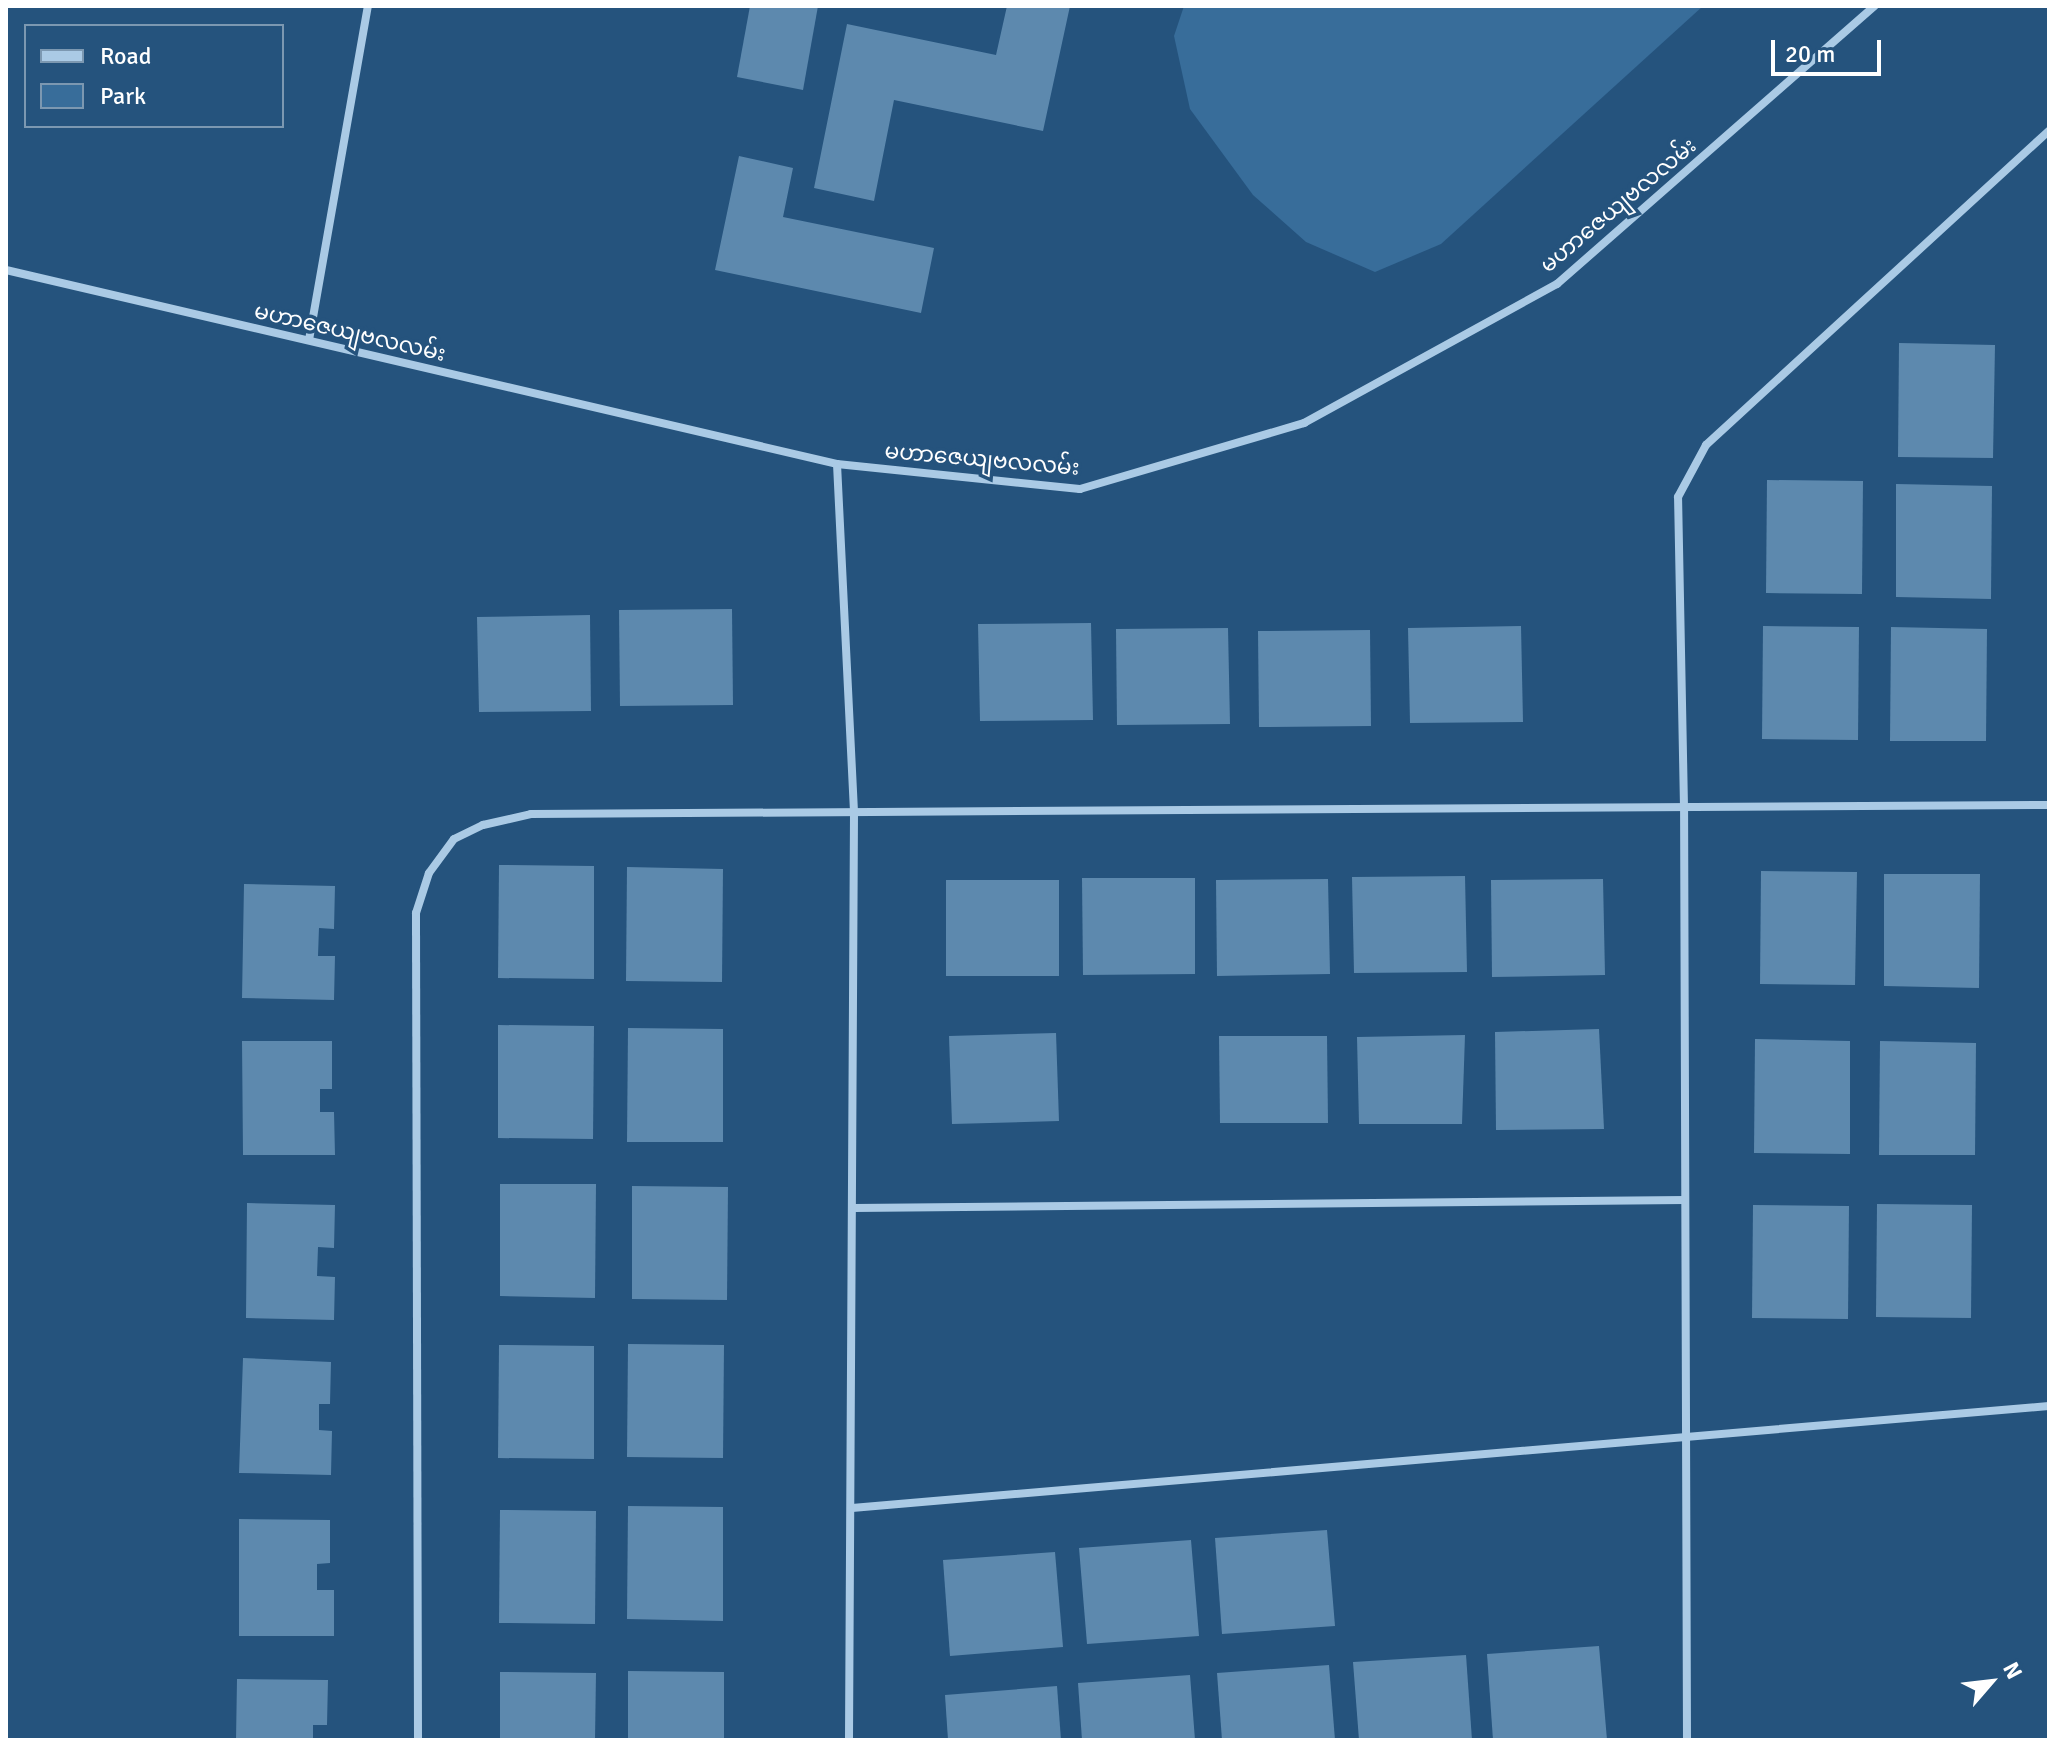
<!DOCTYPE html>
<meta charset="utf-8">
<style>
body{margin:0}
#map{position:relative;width:2055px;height:1746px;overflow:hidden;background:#25537d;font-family:Signika,"Noto Sans Myanmar",sans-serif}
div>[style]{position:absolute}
.green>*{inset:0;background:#386d9a}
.building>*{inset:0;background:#5d89ae}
.minor>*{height:8px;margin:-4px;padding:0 4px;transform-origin:4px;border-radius:4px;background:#aacae5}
span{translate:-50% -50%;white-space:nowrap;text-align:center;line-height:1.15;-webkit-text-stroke:7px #25537d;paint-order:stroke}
.street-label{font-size:22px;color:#fff}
.frame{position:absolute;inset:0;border:8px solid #fff;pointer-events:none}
.legend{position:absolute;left:24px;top:24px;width:260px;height:104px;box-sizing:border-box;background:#25537d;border:2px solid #7c98b1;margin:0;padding:10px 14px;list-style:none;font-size:24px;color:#fff}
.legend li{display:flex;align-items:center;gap:16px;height:40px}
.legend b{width:40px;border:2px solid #7c98b1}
.north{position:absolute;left:1951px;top:1642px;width:80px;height:80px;-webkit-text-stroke:6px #25537d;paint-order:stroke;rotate:62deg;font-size:22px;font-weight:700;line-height:32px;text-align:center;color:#fff}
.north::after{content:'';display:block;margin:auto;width:28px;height:36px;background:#fff;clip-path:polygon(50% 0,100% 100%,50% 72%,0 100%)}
.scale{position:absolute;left:1771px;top:40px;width:110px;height:36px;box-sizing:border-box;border:4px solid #fff;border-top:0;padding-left:10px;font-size:24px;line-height:28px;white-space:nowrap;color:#fff;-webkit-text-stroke:6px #25537d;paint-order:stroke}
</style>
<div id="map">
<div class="green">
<i style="clip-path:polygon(1184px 6px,1703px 6px,1441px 244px,1375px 272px,1306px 242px,1253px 195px,1190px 109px,1174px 36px)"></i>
</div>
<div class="building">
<i style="clip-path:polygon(750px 6px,818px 6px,803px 90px,737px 77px)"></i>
<i style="clip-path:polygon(1007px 6px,1070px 6px,1043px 131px,894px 100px,874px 201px,814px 188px,847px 24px,996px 55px)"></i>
<i style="clip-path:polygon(739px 156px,793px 168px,783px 217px,934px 248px,921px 313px,715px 270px)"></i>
<i style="clip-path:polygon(1899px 343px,1995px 345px,1993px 458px,1898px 457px)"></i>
<i style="clip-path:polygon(1767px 480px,1863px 481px,1862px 594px,1766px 593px)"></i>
<i style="clip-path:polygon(1896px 484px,1992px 486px,1991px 599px,1896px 597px)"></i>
<i style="clip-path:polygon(732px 609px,733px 705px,620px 706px,619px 610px)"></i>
<i style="clip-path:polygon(590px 615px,591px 711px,479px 712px,477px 617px)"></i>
<i style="clip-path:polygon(1091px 623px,1093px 720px,980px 721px,978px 624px)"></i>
<i style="clip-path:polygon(1521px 626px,1523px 722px,1410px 723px,1408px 628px)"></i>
<i style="clip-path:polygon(1763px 626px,1859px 627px,1858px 740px,1762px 739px)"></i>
<i style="clip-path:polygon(1891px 627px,1987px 629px,1986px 741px,1890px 741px)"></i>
<i style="clip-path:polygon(1228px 628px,1230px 724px,1117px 725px,1116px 629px)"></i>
<i style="clip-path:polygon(1370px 630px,1371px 726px,1259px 727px,1258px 631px)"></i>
<i style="clip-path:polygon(499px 865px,594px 866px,594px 979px,498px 978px)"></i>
<i style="clip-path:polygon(627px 867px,723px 869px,722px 982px,626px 981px)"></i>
<i style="clip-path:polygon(1761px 871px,1857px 872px,1855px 985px,1760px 984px)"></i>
<i style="clip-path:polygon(1884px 874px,1980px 874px,1979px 988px,1884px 986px)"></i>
<i style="clip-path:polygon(1465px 876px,1467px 972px,1354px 973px,1352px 877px)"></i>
<i style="clip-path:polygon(1082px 878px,1195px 878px,1195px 974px,1083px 975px)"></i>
<i style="clip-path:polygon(1328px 879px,1330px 974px,1217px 976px,1216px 880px)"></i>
<i style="clip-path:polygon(1603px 879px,1605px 975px,1492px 977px,1491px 880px)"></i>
<i style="clip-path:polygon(946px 880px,1059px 880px,1059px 976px,946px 976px)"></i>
<i style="clip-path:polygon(244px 884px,335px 886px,334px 929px,319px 928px,318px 956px,335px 956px,334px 1000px,242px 998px)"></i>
<i style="clip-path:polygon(498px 1025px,594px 1026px,593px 1139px,498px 1138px)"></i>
<i style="clip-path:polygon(628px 1028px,723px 1029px,723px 1142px,627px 1142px)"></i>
<i style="clip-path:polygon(1599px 1029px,1604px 1129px,1496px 1130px,1495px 1032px)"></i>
<i style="clip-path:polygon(1056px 1033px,1059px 1121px,952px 1124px,949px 1036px)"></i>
<i style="clip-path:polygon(1465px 1035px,1462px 1124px,1359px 1124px,1357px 1037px)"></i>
<i style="clip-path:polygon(1219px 1036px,1327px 1036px,1328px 1123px,1220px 1123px)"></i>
<i style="clip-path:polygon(1755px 1039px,1850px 1041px,1850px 1154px,1754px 1153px)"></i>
<i style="clip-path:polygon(242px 1041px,332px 1041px,332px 1089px,320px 1089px,320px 1112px,334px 1112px,335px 1155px,243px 1155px)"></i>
<i style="clip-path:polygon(1880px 1041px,1976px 1043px,1975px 1155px,1879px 1155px)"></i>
<i style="clip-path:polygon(500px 1184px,596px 1184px,595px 1298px,500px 1296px)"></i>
<i style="clip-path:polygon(632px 1186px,728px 1187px,727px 1300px,632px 1299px)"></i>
<i style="clip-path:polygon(247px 1203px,335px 1205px,334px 1248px,318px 1247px,317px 1276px,335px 1277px,334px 1320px,246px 1318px)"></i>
<i style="clip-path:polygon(1877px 1204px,1972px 1205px,1971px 1318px,1876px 1317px)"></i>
<i style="clip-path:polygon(1753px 1205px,1849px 1206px,1848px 1319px,1752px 1318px)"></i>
<i style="clip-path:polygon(628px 1344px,724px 1345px,723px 1458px,627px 1457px)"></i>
<i style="clip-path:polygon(499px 1345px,594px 1346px,594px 1459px,498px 1458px)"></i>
<i style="clip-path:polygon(243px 1358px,331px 1362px,330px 1404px,319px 1404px,319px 1430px,332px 1431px,331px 1475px,239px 1473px)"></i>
<i style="clip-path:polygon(628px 1506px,723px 1507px,723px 1621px,627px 1619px)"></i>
<i style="clip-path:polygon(500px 1510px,596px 1511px,595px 1624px,499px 1623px)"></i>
<i style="clip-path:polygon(239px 1519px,330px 1520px,330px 1563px,317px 1564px,317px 1590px,334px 1590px,334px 1636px,239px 1636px)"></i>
<i style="clip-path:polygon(1327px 1530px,1335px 1626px,1222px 1634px,1215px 1538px)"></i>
<i style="clip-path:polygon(1191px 1540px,1199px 1636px,1087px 1644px,1079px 1548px)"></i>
<i style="clip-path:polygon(1055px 1552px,1063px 1647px,950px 1656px,943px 1560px)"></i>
<i style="clip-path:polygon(1599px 1646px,1607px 1740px,1493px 1740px,1487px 1654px)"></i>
<i style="clip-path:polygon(1466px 1655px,1472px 1740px,1359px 1740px,1353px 1662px)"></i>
<i style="clip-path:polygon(1329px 1665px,1335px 1740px,1222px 1740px,1217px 1673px)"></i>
<i style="clip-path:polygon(628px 1671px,724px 1672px,724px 1740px,628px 1740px)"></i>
<i style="clip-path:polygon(500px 1672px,596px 1673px,595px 1740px,500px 1740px)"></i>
<i style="clip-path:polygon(1190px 1675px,1195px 1740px,1082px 1740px,1078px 1683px)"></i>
<i style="clip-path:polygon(237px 1679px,328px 1680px,327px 1725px,313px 1725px,313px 1740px,236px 1740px)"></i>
<i style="clip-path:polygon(1057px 1686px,1061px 1740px,948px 1740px,945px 1695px)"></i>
</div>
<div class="minor">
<i style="left:6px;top:270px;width:853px;rotate:13.14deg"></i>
<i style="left:837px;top:464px;width:244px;rotate:5.9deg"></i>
<i style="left:1080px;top:489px;width:234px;rotate:-16.4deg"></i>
<i style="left:1304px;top:423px;width:289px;rotate:-28.8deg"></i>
<i style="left:1557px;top:284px;width:422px;rotate:-41.2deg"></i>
<i style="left:309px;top:340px;width:339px;rotate:-80deg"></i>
<i style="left:837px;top:464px;width:349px;rotate:87.2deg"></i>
<i style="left:854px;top:813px;width:927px;rotate:90.31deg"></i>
<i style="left:854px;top:1208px;width:831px;rotate:-0.55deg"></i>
<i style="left:852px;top:1508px;width:1201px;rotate:-4.87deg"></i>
<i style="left:418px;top:1740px;width:827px;rotate:-90.14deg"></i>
<i style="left:416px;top:913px;width:42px;rotate:-72deg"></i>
<i style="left:429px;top:873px;width:42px;rotate:-53.7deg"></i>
<i style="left:454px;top:839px;width:32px;rotate:-26deg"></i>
<i style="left:483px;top:825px;width:49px;rotate:-12.9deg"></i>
<i style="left:531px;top:814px;width:1518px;rotate:-0.34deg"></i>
<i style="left:1687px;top:1740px;width:933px;rotate:-90.18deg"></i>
<i style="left:1684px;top:807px;width:310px;rotate:-91.1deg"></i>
<i style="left:1678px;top:497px;width:59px;rotate:-61.7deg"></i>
<i style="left:1706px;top:445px;width:465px;rotate:-42.5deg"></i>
</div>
<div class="street-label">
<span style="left:1618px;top:205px;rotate:-40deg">မဟာဇေယျဗလလမ်း</span>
<span style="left:350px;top:332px;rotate:13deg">မဟာဇေယျဗလလမ်း</span>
<span style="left:982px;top:459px;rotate:5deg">မဟာဇေယျဗလလမ်း</span>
</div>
<div class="frame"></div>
<ul class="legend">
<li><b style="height:10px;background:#aacae5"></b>Road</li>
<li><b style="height:22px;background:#386d9a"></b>Park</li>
</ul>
<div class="north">N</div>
<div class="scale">20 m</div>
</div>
